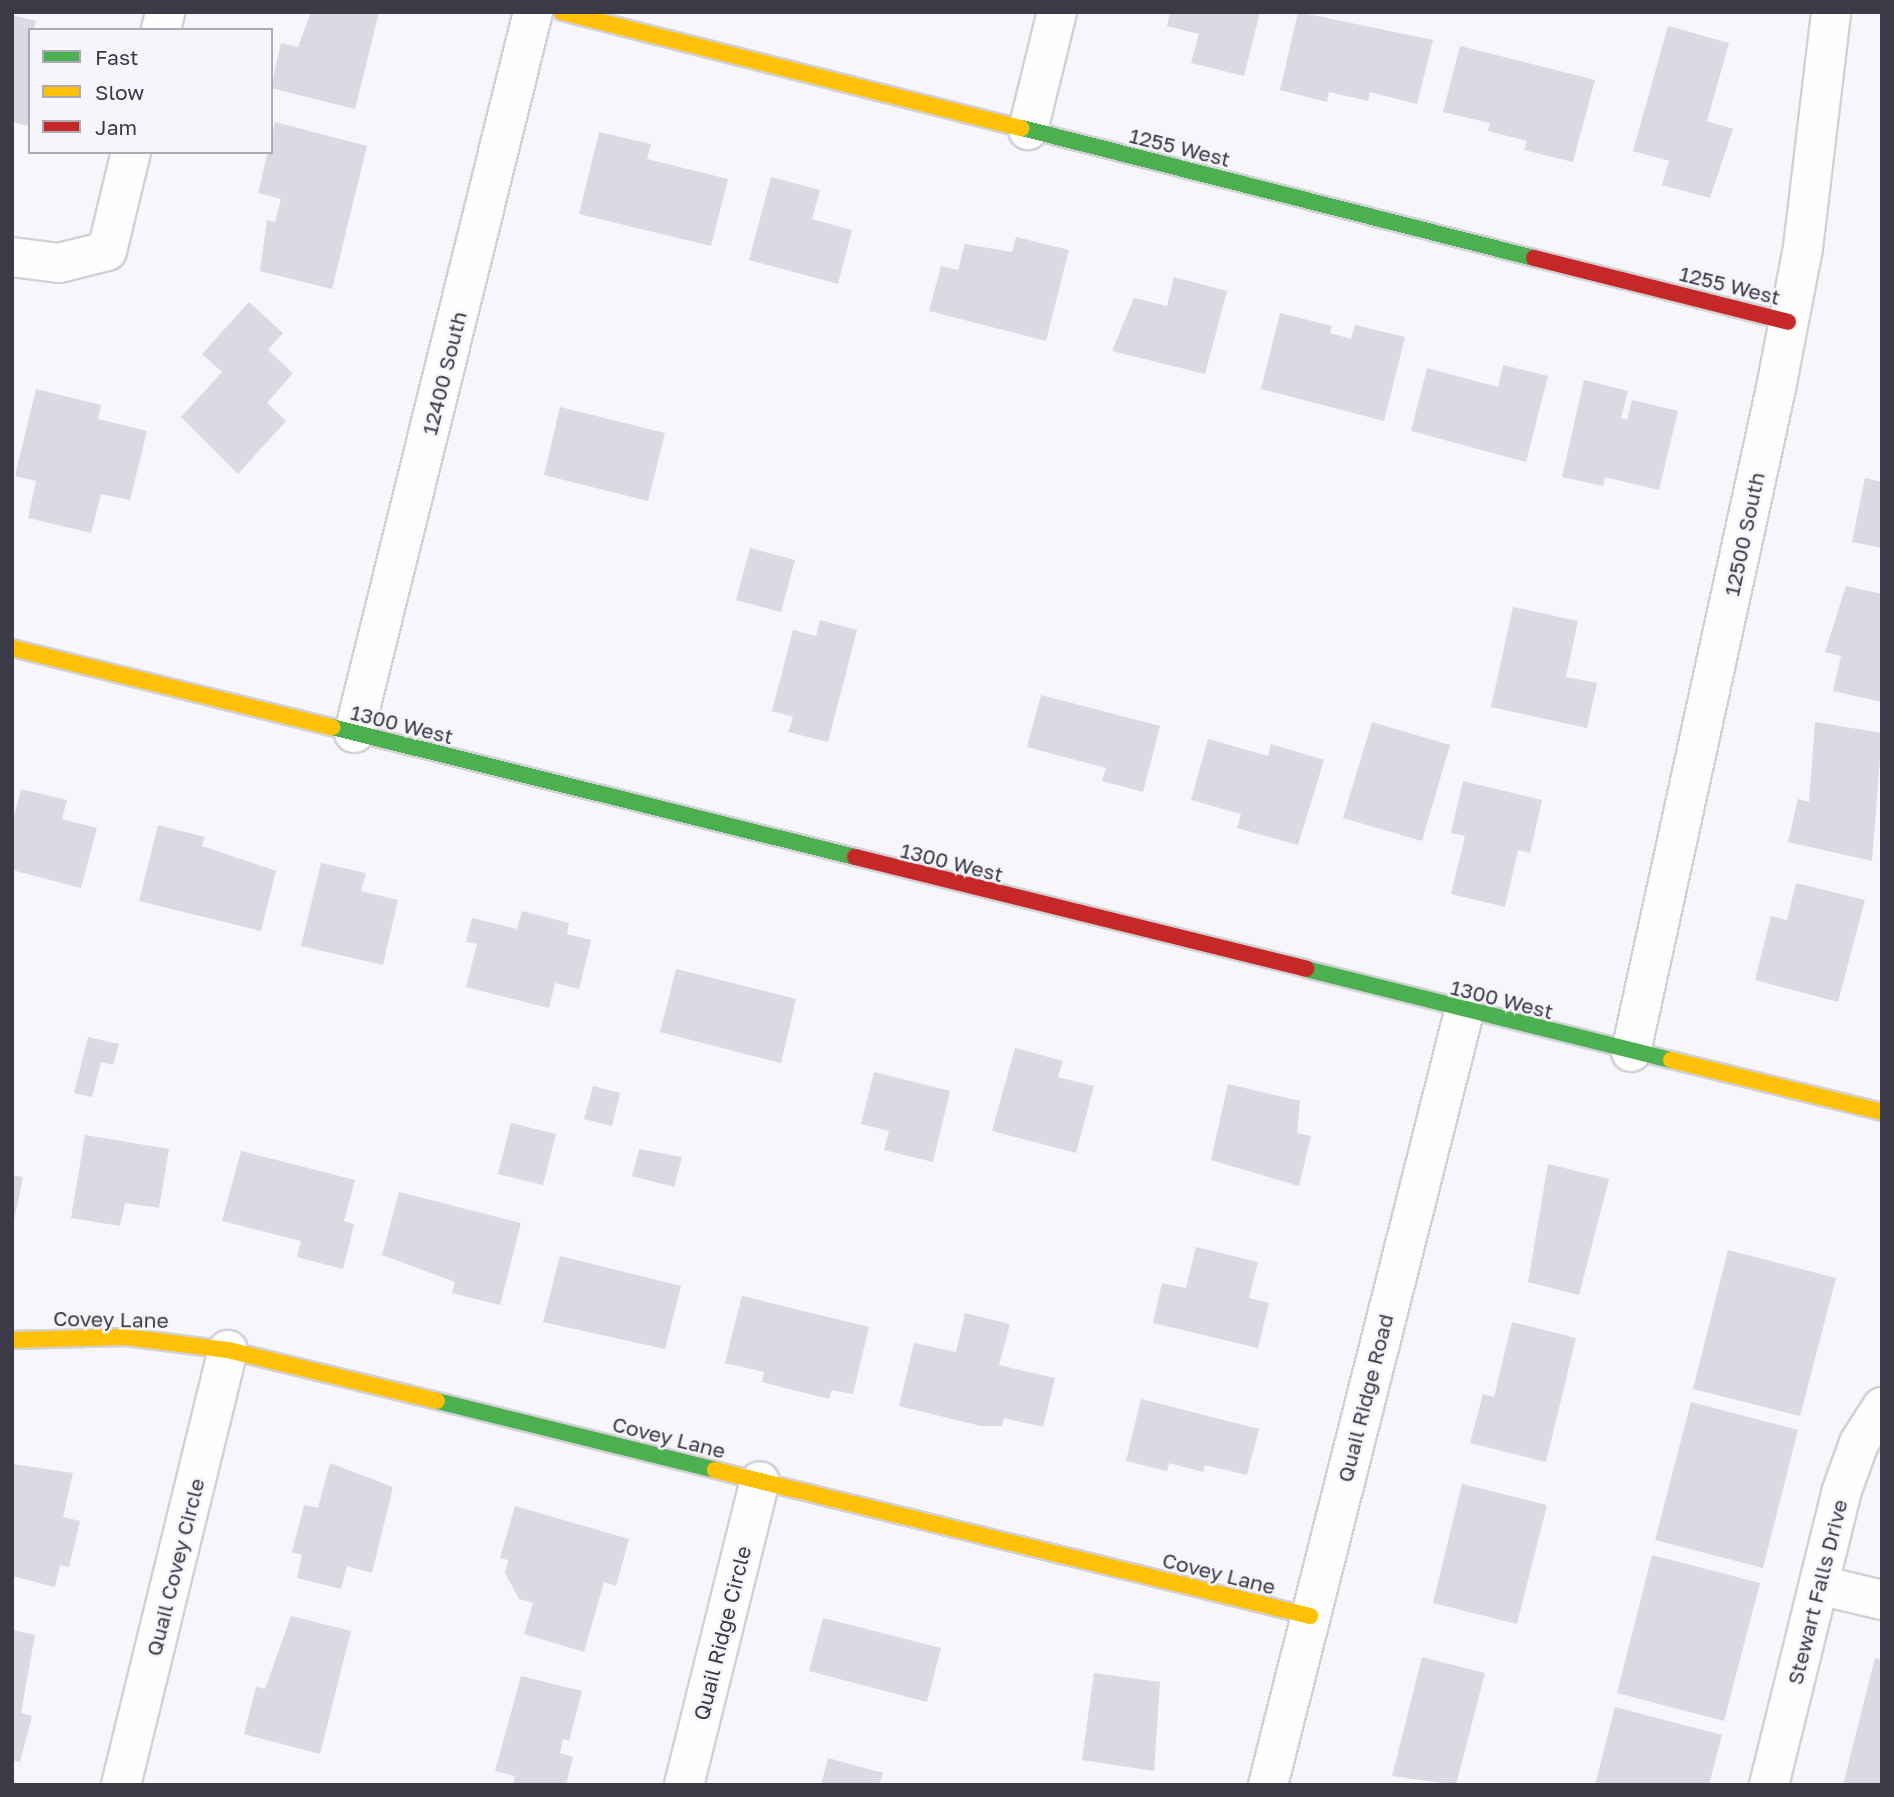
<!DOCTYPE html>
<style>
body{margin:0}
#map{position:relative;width:1894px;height:1797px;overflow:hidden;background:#f7f6fa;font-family:"Golos Text",sans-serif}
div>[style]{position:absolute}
.building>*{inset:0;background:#dbd9e3}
.roads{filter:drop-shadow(2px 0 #d3d1d8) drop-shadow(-2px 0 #d3d1d8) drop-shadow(0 2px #d3d1d8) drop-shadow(0 -2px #d3d1d8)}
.street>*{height:38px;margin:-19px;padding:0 19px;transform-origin:19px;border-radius:19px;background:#fefefe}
.fast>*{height:16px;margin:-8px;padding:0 8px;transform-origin:8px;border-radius:8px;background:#4caf50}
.slow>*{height:16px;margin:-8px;padding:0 8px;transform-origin:8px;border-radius:8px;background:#ffc107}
.jam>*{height:16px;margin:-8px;padding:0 8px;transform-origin:8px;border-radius:8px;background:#c62828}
span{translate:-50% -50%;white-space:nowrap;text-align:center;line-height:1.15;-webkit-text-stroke:5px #f6f5fb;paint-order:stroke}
.street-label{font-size:21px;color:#3d3a47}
.frame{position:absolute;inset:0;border:14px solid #3d3a47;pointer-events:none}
.legend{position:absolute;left:28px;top:28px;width:245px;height:126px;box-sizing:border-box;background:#f6f5fb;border:2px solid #acaab3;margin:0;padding:9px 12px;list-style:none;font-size:21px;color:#3d3a47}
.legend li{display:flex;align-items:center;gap:14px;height:35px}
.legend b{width:35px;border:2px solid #acaab3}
</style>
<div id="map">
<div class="building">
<i style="clip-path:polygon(311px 12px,379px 12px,355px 109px,271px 88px,281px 43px,298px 47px)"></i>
<i style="clip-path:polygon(1170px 12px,1260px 12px,1244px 76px,1191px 63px,1199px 34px,1167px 26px)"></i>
<i style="clip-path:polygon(1298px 12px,1433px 40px,1417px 104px,1370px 92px,1368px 101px,1329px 92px,1327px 102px,1280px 90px)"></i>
<i style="clip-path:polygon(12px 15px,36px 21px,28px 52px,30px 126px,12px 122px)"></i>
<i style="clip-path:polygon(1668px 26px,1729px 43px,1707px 121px,1733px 129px,1710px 198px,1662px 185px,1669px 161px,1633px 151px)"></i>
<i style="clip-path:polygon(1460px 46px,1595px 80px,1573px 162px,1524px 150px,1527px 141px,1488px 131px,1490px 123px,1443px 112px)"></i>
<i style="clip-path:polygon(275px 122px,367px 146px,332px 289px,260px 271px,267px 220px,275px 222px,281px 199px,258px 193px)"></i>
<i style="clip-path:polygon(599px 132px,651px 144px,647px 159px,728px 179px,711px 246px,579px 214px)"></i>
<i style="clip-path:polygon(771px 177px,820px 190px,812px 219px,852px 230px,838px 284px,749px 260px)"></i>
<i style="clip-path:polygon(1016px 237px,1069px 250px,1046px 341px,929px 311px,941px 266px,958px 270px,965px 244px,1012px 252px)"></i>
<i style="clip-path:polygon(1174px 277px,1227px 291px,1205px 374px,1112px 351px,1134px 298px,1167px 306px)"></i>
<i style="clip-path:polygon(249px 302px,283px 333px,268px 350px,293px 373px,267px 403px,286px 421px,238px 474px,181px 417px,222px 372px,202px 354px)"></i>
<i style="clip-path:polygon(1280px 313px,1332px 326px,1330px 333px,1351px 339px,1355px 325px,1405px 337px,1384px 421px,1261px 389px)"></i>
<i style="clip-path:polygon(1503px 365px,1548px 376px,1526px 462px,1411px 431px,1427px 368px,1498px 387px)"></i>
<i style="clip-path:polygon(1584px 380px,1628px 391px,1621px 418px,1627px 420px,1632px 400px,1678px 411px,1659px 490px,1605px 477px,1603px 486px,1562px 477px)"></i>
<i style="clip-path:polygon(36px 389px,101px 405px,98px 419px,147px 431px,130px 500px,101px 494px,91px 533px,28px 518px,36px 481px,15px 476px)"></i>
<i style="clip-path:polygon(560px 407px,665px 433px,648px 501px,544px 475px)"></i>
<i style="clip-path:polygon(1865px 478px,1882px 482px,1882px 548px,1852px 542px)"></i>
<i style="clip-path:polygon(750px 548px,795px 560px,781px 612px,736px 600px)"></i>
<i style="clip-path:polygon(1846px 586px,1882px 594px,1882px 702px,1833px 691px,1841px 656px,1825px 652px)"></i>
<i style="clip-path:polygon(1513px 607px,1578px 621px,1566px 677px,1597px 683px,1587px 728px,1491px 707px)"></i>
<i style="clip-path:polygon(820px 620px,857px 630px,828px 742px,788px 732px,793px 717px,772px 711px,793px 630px,816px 636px)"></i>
<i style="clip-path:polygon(1041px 695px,1160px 726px,1143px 792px,1102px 781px,1106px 768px,1027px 747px)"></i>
<i style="clip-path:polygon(1372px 722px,1450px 745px,1422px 841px,1343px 818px)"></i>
<i style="clip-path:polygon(1815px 722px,1882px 733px,1872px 861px,1788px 842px,1798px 799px,1809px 802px)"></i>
<i style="clip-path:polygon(1208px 739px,1268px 756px,1271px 744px,1324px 760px,1298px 845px,1237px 828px,1241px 814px,1191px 800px)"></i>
<i style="clip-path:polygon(1463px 781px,1542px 800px,1530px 853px,1518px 850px,1505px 907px,1451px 894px,1465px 836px,1451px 833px)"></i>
<i style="clip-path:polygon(21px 789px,67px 800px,62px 819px,97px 828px,81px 888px,12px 870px,12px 824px)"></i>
<i style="clip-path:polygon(158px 825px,205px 837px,202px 846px,276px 871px,261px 931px,139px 901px)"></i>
<i style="clip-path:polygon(321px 863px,366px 873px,361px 891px,398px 900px,383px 965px,301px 946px)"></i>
<i style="clip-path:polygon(1796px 883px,1865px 900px,1838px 1002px,1755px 980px,1771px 916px,1787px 920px)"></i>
<i style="clip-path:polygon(522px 911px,569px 923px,567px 934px,591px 940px,579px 989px,555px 983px,549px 1008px,466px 987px,477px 944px,466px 942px,472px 918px,517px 929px)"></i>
<i style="clip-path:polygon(676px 969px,796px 999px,781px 1063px,660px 1032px)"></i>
<i style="clip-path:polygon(88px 1037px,119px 1044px,113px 1065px,101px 1062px,92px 1097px,74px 1093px)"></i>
<i style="clip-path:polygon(1015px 1048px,1063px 1061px,1058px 1077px,1094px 1086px,1076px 1153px,992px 1131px)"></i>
<i style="clip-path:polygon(874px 1072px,950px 1091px,933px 1162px,884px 1150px,889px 1131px,861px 1124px)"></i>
<i style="clip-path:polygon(1228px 1084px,1300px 1101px,1297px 1133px,1311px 1136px,1299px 1186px,1211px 1160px)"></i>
<i style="clip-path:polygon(593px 1086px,620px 1093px,612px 1126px,584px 1119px)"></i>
<i style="clip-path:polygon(511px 1123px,556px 1134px,543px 1185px,498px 1174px)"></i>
<i style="clip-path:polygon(85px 1135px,169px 1149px,159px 1208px,125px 1203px,120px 1226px,71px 1218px)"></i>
<i style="clip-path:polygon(639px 1149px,682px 1157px,674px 1187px,632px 1176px)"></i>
<i style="clip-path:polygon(241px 1151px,355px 1180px,344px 1221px,354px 1224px,343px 1269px,297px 1257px,301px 1241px,222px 1221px)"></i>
<i style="clip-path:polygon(1548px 1164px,1609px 1179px,1579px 1295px,1528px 1282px)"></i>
<i style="clip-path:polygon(12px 1175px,23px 1177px,13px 1225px,12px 1225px)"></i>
<i style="clip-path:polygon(399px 1192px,521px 1223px,500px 1305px,452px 1293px,455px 1282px,382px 1255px)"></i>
<i style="clip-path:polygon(1196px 1247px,1258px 1262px,1249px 1298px,1269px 1303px,1258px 1348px,1153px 1323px,1162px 1283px,1186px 1288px)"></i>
<i style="clip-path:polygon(1728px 1250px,1836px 1278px,1800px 1416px,1693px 1389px)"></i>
<i style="clip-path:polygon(560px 1256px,681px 1286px,665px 1349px,543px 1322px)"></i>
<i style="clip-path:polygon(742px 1296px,869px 1327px,853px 1394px,832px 1390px,829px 1399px,762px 1382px,764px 1372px,725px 1363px)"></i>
<i style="clip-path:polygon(965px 1313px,1010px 1324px,999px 1365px,1055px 1378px,1043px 1427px,1004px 1418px,1002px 1426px,981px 1426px,899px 1406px,914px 1343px,956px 1352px)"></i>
<i style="clip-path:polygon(1512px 1322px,1576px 1338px,1546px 1462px,1470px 1443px,1483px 1394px,1494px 1397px)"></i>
<i style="clip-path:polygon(1141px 1399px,1259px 1429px,1247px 1475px,1205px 1465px,1203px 1472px,1169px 1463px,1167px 1471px,1126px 1461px)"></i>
<i style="clip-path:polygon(1691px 1402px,1798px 1430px,1763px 1568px,1655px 1540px)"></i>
<i style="clip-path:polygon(330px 1463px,393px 1487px,372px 1573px,347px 1566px,341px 1589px,297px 1578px,302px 1555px,292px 1552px,304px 1505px,318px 1508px)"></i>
<i style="clip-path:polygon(12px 1464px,73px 1473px,63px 1517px,80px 1521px,69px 1567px,60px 1565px,55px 1587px,12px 1576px)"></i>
<i style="clip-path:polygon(1462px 1484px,1547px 1505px,1517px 1624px,1433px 1603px)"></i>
<i style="clip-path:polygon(515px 1506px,629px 1539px,616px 1586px,604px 1582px,584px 1652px,524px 1634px,533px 1603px,519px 1599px,505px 1573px,508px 1560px,500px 1558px)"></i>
<i style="clip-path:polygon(1652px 1555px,1760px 1583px,1724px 1721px,1617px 1693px)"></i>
<i style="clip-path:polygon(291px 1616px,351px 1631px,320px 1754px,244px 1734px,256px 1687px,265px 1689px)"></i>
<i style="clip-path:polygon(823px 1618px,941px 1648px,927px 1702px,809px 1671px)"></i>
<i style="clip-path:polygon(12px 1630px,35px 1635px,21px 1713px,32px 1716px,20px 1762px,12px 1760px)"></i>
<i style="clip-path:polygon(1422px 1657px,1485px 1673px,1456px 1785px,1392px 1776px)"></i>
<i style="clip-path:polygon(1875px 1658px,1882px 1660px,1882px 1785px,1843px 1785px)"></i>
<i style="clip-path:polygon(1094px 1673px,1160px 1682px,1154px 1771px,1082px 1760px)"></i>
<i style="clip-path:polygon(521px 1676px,582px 1691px,569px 1741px,563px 1739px,560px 1753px,573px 1757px,566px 1785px,513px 1785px,515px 1776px,495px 1771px)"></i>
<i style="clip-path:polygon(1615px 1707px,1722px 1735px,1709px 1785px,1595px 1785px)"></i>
<i style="clip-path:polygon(828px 1758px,883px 1773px,879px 1785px,821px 1785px)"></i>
</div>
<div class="roads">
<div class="street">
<i style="left:161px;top:30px;width:18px;rotate:-77deg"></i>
<i style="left:1028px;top:130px;width:122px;rotate:-76.2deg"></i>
<i style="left:12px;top:257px;width:47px;rotate:7.3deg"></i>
<i style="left:59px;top:263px;width:49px;rotate:-14deg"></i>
<i style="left:107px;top:251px;width:102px;rotate:-76.4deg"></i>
<i style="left:354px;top:733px;width:743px;rotate:-76.06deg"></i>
<i style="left:1631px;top:1052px;width:680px;rotate:-77.68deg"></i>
<i style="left:1776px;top:388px;width:143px;rotate:-79.1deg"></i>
<i style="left:1803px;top:248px;width:238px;rotate:-83.2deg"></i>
<i style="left:1819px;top:1585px;width:65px;rotate:13.4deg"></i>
<i style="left:121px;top:1785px;width:448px;rotate:-76.2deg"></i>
<i style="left:684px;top:1785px;width:313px;rotate:-76deg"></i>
<i style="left:1268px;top:1785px;width:797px;rotate:-75.77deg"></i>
<i style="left:1769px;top:1785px;width:301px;rotate:-76.1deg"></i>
<i style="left:1841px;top:1493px;width:53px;rotate:-70.2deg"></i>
<i style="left:1859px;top:1443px;width:43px;rotate:-57.4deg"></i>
</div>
<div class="fast">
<i style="left:1022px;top:128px;width:528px;rotate:14.25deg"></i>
<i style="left:332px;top:727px;width:539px;rotate:13.96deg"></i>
<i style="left:1306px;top:969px;width:376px;rotate:14deg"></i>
<i style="left:437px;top:1401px;width:286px;rotate:13.9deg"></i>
</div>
<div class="slow">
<i style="left:562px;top:12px;width:474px;rotate:14.2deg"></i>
<i style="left:12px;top:648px;width:330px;rotate:13.9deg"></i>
<i style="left:1671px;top:1060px;width:217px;rotate:13.8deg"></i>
<i style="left:12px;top:1340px;width:114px;rotate:-1.5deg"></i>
<i style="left:126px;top:1337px;width:103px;rotate:7.3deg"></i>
<i style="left:228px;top:1350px;width:215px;rotate:13.7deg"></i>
<i style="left:715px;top:1470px;width:613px;rotate:13.79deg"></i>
</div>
<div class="jam">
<i style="left:1534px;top:258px;width:262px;rotate:14.1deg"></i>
<i style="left:855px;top:857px;width:465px;rotate:13.9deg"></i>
</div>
</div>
<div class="street-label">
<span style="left:1180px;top:147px;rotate:14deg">1255 West</span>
<span style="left:1730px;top:285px;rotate:14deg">1255 West</span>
<span style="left:444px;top:373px;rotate:-76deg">12400 South</span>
<span style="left:1744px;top:534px;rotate:-78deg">12500 South</span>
<span style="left:402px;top:724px;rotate:14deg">1300 West</span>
<span style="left:952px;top:862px;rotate:14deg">1300 West</span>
<span style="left:1502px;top:999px;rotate:14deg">1300 West</span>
<span style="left:111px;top:1319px;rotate:1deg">Covey Lane</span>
<span style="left:1365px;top:1398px;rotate:-76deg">Quail Ridge Road</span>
<span style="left:669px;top:1437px;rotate:14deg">Covey Lane</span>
<span style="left:175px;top:1567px;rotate:-76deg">Quail Covey Circle</span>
<span style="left:1219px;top:1573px;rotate:14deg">Covey Lane</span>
<span style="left:1817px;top:1592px;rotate:-76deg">Stewart Falls Drive</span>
<span style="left:722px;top:1633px;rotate:-76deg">Quail Ridge Circle</span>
</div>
<div class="frame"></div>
<ul class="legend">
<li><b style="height:9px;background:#4caf50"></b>Fast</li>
<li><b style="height:9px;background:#ffc107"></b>Slow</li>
<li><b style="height:9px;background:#c62828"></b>Jam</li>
</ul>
</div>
